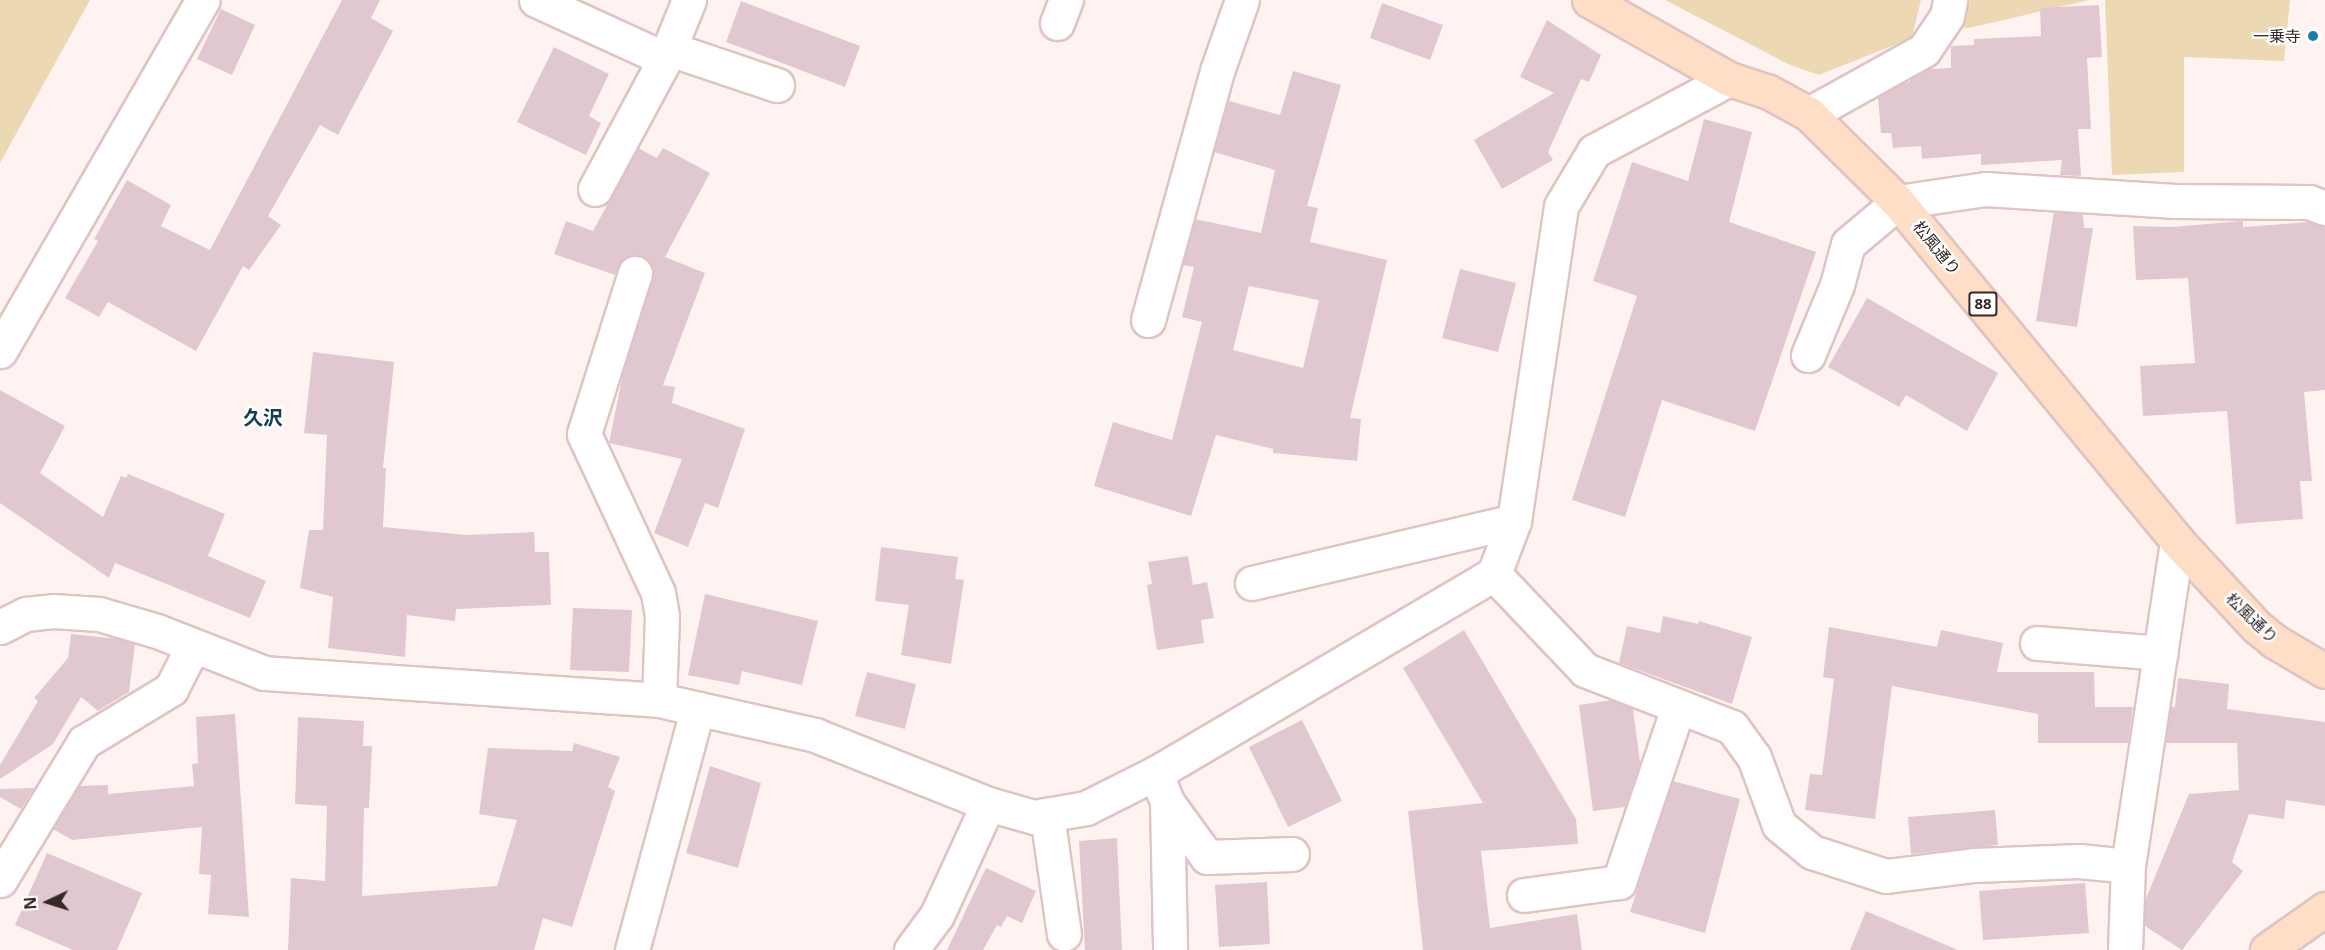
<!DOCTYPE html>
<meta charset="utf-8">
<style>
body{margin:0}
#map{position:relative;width:2325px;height:950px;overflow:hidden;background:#fff3f2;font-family:"Open Sans","Noto Sans JP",sans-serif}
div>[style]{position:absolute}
.green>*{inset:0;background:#ecd9b4}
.building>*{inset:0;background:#e1c7d0}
.roads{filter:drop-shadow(2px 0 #dfc4c1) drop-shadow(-2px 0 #dfc4c1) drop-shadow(0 2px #dfc4c1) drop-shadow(0 -2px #dfc4c1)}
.minor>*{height:33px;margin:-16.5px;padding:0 16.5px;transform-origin:16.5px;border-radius:16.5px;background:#fff}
.major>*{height:33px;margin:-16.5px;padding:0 16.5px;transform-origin:16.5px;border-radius:16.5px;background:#ffdec8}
.dots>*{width:16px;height:16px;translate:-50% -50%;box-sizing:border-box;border:3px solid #fff;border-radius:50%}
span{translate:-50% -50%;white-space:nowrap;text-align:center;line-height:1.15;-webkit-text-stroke:4.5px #fff;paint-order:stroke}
.shield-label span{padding:2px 4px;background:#fff;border:2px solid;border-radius:4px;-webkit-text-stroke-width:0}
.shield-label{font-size:15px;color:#332827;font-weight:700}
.poi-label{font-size:16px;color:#332827}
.right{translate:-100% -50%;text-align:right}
.street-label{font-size:16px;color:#332827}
.quarter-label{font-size:20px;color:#153d54;font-weight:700}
.north{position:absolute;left:18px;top:872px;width:60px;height:60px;-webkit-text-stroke:4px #fff;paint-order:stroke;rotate:266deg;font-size:16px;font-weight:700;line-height:24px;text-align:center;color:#332827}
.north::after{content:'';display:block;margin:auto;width:21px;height:27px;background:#332827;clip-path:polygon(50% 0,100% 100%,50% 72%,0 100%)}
</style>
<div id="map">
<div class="green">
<i style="clip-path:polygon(0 0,90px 0,0 163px)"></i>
<i style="clip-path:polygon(1665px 0,1921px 0,1912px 38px,1819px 75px,1790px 65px)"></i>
<i style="clip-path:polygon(1970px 0,2090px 0,1964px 29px)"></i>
<i style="clip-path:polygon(2105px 0,2290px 0,2284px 61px,2184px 57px,2184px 172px,2112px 175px)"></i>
</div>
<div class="building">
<i style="clip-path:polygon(342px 0,380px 0,371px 18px,393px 31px,338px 135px,320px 125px,268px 216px,281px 225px,249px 270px,243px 266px,196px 351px,108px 302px,99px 317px,65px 298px,98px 241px,94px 239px,127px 180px,171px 205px,161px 226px,210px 250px)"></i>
<i style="clip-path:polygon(741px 1px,860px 46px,845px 87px,726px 42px)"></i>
<i style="clip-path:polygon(1382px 3px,1443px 25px,1430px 60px,1370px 38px)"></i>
<i style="clip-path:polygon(2099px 5px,2102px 57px,2087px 58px,2091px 129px,2078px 129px,2081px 176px,2060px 175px,2062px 160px,1981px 165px,1981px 154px,1922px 159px,1921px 146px,1893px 148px,1891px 133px,1881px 133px,1878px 97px,1904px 83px,1910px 82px,1910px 79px,1928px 69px,1951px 68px,1951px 46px,1974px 45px,1974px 39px,2041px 36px,2040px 8px)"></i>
<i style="clip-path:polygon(221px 9px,255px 25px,232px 75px,197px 59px)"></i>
<i style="clip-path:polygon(1547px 20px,1601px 55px,1589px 82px,1581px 79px,1548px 152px,1553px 160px,1502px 189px,1474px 140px,1554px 93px,1520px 77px)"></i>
<i style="clip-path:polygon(554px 47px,609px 74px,589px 116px,601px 123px,586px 155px,517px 122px)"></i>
<i style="clip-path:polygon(evenodd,1293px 71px,1341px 85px,1307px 206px,1318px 208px,1310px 242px,1387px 260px,1350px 418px,1361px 419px,1357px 461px,1273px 453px,1273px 449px,1216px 435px,1191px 516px,1094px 486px,1113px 422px,1172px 440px,1202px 322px,1182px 317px,1194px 267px,1183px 265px,1195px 219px,1261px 233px,1275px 170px,1214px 152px,1229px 101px,1280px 115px,1293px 71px,1249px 286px,1319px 300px,1303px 368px,1233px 350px,1249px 286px)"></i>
<i style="clip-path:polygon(1704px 119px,1752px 132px,1729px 222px,1816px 252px,1755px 431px,1662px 400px,1625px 517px,1572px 500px,1637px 296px,1593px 281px,1632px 162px,1688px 181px)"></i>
<i style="clip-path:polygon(638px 148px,657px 158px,663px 148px,710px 173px,665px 257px,705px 273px,663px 385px,675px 387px,672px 403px,745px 429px,718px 508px,705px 503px,688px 547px,654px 533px,682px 459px,609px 443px,624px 369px,653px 279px,653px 268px,648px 260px,641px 255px,632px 255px,622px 260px,615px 275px,554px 254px,566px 221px,593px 231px)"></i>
<i style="clip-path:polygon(2054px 212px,2083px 214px,2084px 228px,2093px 228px,2077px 327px,2036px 321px)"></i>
<i style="clip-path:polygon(2243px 221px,2243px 227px,2310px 222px,2325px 226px,2325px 390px,2304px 392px,2312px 481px,2300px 481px,2303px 519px,2236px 524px,2227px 411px,2143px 416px,2140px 366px,2195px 363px,2188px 278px,2136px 280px,2133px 226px,2171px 227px)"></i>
<i style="clip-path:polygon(1460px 269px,1516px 283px,1498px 352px,1442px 338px)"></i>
<i style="clip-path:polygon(1867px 298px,1998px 373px,1967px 431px,1906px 395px,1899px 407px,1828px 367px)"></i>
<i style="clip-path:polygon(313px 352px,394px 362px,383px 468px,386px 468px,383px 527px,467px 535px,534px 532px,535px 552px,549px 552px,551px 605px,456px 609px,455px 621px,407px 615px,405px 657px,328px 648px,333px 597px,300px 588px,309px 530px,323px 530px,327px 435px,304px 433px)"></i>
<i style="clip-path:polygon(0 390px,65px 426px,40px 473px,103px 517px,121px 476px,126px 478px,128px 474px,225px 514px,208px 556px,266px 581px,250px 618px,115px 563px,109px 578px,0 503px)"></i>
<i style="clip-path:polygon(881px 547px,958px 557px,955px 579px,964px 580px,951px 664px,901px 655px,909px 605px,875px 601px)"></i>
<i style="clip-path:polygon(1188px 556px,1193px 585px,1207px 582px,1214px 618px,1201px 620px,1204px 643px,1157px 650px,1147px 585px,1152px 584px,1148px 562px)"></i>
<i style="clip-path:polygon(705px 594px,818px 621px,802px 685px,742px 671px,739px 685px,688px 675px)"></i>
<i style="clip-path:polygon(573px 608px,632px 610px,629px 672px,570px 670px)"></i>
<i style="clip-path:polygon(1663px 616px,1698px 624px,1699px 621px,1752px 637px,1732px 704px,1619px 663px,1627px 626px,1660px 633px)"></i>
<i style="clip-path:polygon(1829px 627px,1937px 647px,1941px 630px,2003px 643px,1997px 672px,2094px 672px,2095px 707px,2133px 707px,2128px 743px,2038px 743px,2038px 714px,1892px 686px,1875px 819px,1805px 810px,1810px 774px,1822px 775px,1834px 679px,1823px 677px)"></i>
<i style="clip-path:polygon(1464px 630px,1576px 819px,1578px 844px,1481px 851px,1490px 928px,1577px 914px,1582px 950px,1423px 950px,1408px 811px,1483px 803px,1403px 668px)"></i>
<i style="clip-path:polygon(71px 634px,119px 639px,135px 644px,129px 692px,98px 711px,81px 697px,53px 744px,0 779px,0 765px,38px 701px,34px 698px,68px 658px)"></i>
<i style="clip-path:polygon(867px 672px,916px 684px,905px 729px,855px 716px)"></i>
<i style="clip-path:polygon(2178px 678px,2229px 684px,2227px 709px,2325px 722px,2325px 806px,2286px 800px,2284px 819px,2249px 814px,2232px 862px,2243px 871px,2182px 950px,2145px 926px,2145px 901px,2189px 794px,2239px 790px,2237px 743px,2166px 743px,2171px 707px,2175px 707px)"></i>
<i style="clip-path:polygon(1612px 700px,1633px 709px,1640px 763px,1625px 807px,1593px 811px,1579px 705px)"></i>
<i style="clip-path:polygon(235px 714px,249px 917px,208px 914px,211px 875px,199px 874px,202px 827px,72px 840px,53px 829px,79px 786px,108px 785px,108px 794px,194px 786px,192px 764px,198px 763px,196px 717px)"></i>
<i style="clip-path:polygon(298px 717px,364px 721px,363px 746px,372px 746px,369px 808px,364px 808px,362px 896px,497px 886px,517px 820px,479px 814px,488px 748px,572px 751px,574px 743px,620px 757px,608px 787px,615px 791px,572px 927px,543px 918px,534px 950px,288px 950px,291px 878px,325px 881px,327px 806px,295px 804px)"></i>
<i style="clip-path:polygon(1302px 720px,1342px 801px,1288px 827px,1249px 747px)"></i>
<i style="clip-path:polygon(710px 766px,761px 783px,738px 868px,686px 853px)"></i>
<i style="clip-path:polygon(1673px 781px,1740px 799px,1705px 933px,1630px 912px)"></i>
<i style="clip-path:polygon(34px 788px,21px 809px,0 797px,0 789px)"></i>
<i style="clip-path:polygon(1995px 810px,1998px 845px,1911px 854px,1908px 817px)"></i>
<i style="clip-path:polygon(1117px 838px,1122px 950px,1085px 950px,1079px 841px)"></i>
<i style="clip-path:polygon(47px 853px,142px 893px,117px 950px,73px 950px,15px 925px)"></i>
<i style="clip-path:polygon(986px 868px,1036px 891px,1022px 923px,1007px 916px,1001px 927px,997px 925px,983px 950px,947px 950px)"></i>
<i style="clip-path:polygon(1267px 882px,1270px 944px,1219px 947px,1215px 885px)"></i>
<i style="clip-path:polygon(2085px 883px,2089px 933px,1983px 940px,1979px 891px)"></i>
<i style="clip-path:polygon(1866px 911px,1958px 950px,1850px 950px)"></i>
</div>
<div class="roads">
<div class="minor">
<i style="left:536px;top:0;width:142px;rotate:24.6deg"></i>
<i style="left:1057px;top:23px;width:25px;rotate:-69deg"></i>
<i style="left:670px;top:49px;width:113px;rotate:18.6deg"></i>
<i style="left:1809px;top:114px;width:132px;rotate:-29.1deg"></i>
<i style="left:1924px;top:50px;width:41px;rotate:-55.9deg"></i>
<i style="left:1947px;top:16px;width:16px;rotate:-79deg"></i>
<i style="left:595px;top:189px;width:148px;rotate:-61.7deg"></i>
<i style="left:665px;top:59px;width:64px;rotate:-67.9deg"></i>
<i style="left:635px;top:273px;width:169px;rotate:107.6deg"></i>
<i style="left:584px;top:434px;width:175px;rotate:65deg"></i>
<i style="left:658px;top:593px;width:23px;rotate:80deg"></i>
<i style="left:662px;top:616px;width:84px;rotate:92deg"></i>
<i style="left:1148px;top:320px;width:258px;rotate:-74.5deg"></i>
<i style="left:1217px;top:71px;width:75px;rotate:-70.6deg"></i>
<i style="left:0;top:351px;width:405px;rotate:-60deg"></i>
<i style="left:1808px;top:355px;width:76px;rotate:-67.5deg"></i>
<i style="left:1837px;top:285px;width:42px;rotate:-75deg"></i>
<i style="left:1848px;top:244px;width:65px;rotate:-40deg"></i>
<i style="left:1898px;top:202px;width:88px;rotate:-8.5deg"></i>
<i style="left:1985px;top:189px;width:190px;rotate:3.6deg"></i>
<i style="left:2175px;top:201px;width:134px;rotate:0.4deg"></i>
<i style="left:2309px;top:202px;width:17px;rotate:21deg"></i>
<i style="left:1494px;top:574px;width:132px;rotate:46.5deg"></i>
<i style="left:1585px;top:670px;width:158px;rotate:21.2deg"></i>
<i style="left:1732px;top:727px;width:37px;rotate:54deg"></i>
<i style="left:1754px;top:757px;width:72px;rotate:69.8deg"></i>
<i style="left:1779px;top:825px;width:43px;rotate:39.3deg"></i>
<i style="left:1812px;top:852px;width:78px;rotate:18deg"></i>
<i style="left:1886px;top:876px;width:89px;rotate:-7.1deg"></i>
<i style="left:1974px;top:865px;width:105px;rotate:-2.2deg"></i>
<i style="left:2079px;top:861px;width:49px;rotate:5.8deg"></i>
<i style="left:1252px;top:583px;width:269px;rotate:-13.3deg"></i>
<i style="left:0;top:627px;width:29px;rotate:-27deg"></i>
<i style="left:26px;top:614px;width:27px;rotate:-6deg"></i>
<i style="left:53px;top:611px;width:46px;rotate:3.7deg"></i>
<i style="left:99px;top:614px;width:60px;rotate:16.3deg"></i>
<i style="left:157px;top:631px;width:115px;rotate:21.4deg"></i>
<i style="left:264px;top:673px;width:396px;rotate:3.9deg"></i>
<i style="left:659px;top:700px;width:160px;rotate:12.6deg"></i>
<i style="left:815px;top:735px;width:186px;rotate:21.7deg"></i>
<i style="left:988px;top:804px;width:48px;rotate:15.8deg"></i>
<i style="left:1034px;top:817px;width:53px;rotate:-9.8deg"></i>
<i style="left:1086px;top:808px;width:78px;rotate:-26.6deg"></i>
<i style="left:1156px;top:773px;width:392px;rotate:-30.5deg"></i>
<i style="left:1494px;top:574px;width:57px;rotate:-69.3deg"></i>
<i style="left:1514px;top:521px;width:318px;rotate:-81.5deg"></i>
<i style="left:1561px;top:206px;width:64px;rotate:-59deg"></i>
<i style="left:1594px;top:151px;width:153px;rotate:-28.1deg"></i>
<i style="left:2037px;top:643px;width:124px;rotate:4.6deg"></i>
<i style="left:1156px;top:773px;width:31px;rotate:69deg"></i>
<i style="left:1167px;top:802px;width:68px;rotate:54deg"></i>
<i style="left:1207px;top:857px;width:85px;rotate:-2deg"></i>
<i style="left:1167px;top:802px;width:148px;rotate:88.8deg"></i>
<i style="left:1047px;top:815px;width:120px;rotate:81.9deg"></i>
<i style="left:0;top:880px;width:162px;rotate:-58.7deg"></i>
<i style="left:84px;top:742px;width:102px;rotate:-31.3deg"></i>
<i style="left:171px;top:689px;width:48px;rotate:-62.9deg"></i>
<i style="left:1524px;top:895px;width:96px;rotate:-7.8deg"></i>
<i style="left:1619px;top:882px;width:184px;rotate:-71.3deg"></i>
<i style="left:632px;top:950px;width:249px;rotate:-74.8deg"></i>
<i style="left:911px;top:950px;width:44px;rotate:-53.4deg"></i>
<i style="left:937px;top:915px;width:122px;rotate:-65.3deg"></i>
<i style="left:2125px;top:950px;width:84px;rotate:-88deg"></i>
<i style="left:2128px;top:866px;width:329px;rotate:-81.4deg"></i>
</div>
<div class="major">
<i style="left:1589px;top:0;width:161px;rotate:29.4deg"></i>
<i style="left:1729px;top:79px;width:40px;rotate:18deg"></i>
<i style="left:1767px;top:91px;width:48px;rotate:28.7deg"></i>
<i style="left:1809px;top:114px;width:125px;rotate:44.7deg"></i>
<i style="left:1898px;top:202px;width:439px;rotate:50.5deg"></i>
<i style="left:2177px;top:541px;width:117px;rotate:47.1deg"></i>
<i style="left:2257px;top:627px;width:22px;rotate:39deg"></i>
<i style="left:2274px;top:641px;width:59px;rotate:30.5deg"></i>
<i style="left:2267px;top:950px;width:71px;rotate:-35.3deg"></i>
</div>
</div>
<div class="dots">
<i style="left:2313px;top:36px;background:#227aa9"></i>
</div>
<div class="shield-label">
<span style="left:1983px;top:304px">88</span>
</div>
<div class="poi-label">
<span class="right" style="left:2301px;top:36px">一乗寺</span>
</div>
<div class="street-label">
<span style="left:1937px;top:248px;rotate:51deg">松風通り</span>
<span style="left:2252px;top:618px;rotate:44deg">松風通り</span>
</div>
<div class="quarter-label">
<span style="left:263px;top:417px">久沢</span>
</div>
<div class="north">N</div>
</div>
